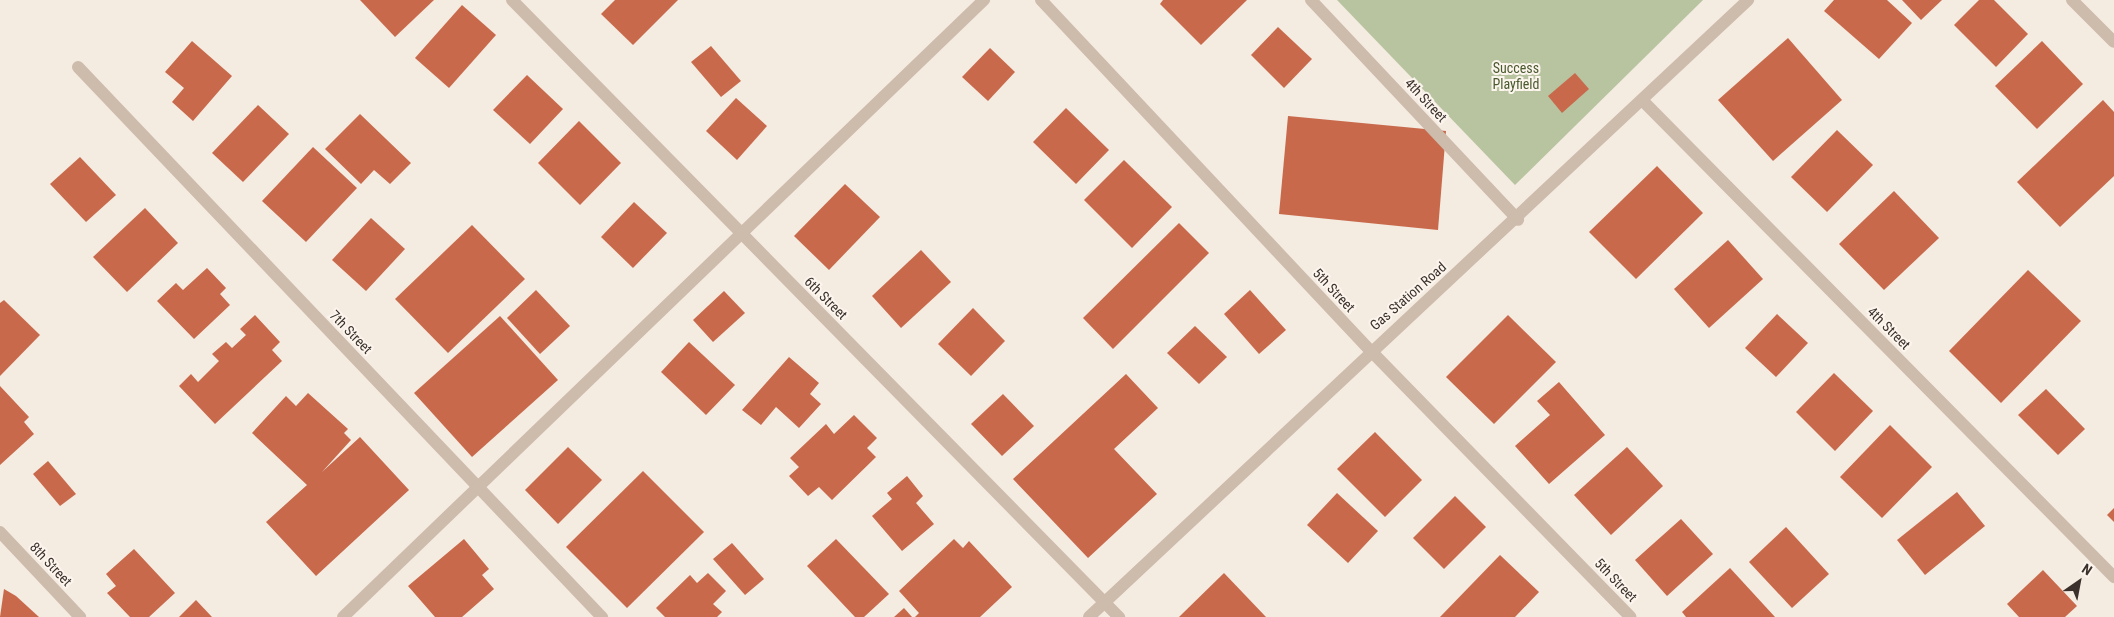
<!DOCTYPE html>
<style>
body{margin:0}
#map{position:relative;width:2114px;height:617px;overflow:hidden;background:#f4ebe1;font-family:"Roboto Condensed",sans-serif}
div>[style]{position:absolute}
.green>*{inset:0;background:#b8c4a0}
.building>*{inset:0;background:#c8694b}
.minor>*{height:12px;margin:-6px;padding:0 6px;transform-origin:6px;border-radius:6px;background:#cdbbac}
span{translate:-50% -50%;white-space:nowrap;text-align:center;line-height:1.15;-webkit-text-stroke:4px #fbf5ee;paint-order:stroke}
.park-label{font-size:14px;color:#4a5a2e}
.street-label{font-size:14px;color:#3b302b}
.north{position:absolute;left:2054px;top:557px;width:50px;height:50px;-webkit-text-stroke:4px #fbf5ee;paint-order:stroke;rotate:33deg;font-size:14px;font-weight:700;line-height:20px;text-align:center;color:#3b302b}
.north::after{content:'';display:block;margin:auto;width:18px;height:22px;background:#3b302b;clip-path:polygon(50% 0,100% 100%,50% 72%,0 100%)}
</style>
<div id="map">
<div class="green">
<i style="clip-path:polygon(1337px 0,1703px 0,1515px 185px)"></i>
</div>
<div class="building">
<i style="clip-path:polygon(360px 0,434px 0,395px 37px)"></i>
<i style="clip-path:polygon(615px 0,678px 0,633px 45px,601px 14px)"></i>
<i style="clip-path:polygon(1163px 0,1247px 0,1201px 45px,1160px 4px)"></i>
<i style="clip-path:polygon(1834px 0,1887px 0,1912px 23px,1879px 59px,1824px 11px)"></i>
<i style="clip-path:polygon(1902px 0,1942px 0,1921px 20px)"></i>
<i style="clip-path:polygon(1979px 0,1994px 0,2028px 34px,1996px 67px,1954px 25px)"></i>
<i style="clip-path:polygon(462px 5px,496px 35px,449px 88px,415px 58px)"></i>
<i style="clip-path:polygon(1278px 27px,1312px 59px,1284px 88px,1251px 55px)"></i>
<i style="clip-path:polygon(1788px 38px,1842px 100px,1773px 161px,1718px 100px)"></i>
<i style="clip-path:polygon(192px 41px,232px 76px,193px 121px,172px 102px,184px 88px,165px 72px)"></i>
<i style="clip-path:polygon(2042px 41px,2083px 84px,2037px 129px,1995px 86px)"></i>
<i style="clip-path:polygon(711px 46px,741px 81px,721px 97px,691px 62px)"></i>
<i style="clip-path:polygon(990px 48px,1015px 72px,988px 101px,962px 77px)"></i>
<i style="clip-path:polygon(1575px 73px,1589px 89px,1562px 113px,1548px 96px)"></i>
<i style="clip-path:polygon(527px 75px,563px 109px,530px 144px,493px 110px)"></i>
<i style="clip-path:polygon(736px 98px,767px 126px,737px 160px,706px 131px)"></i>
<i style="clip-path:polygon(2103px 100px,2114px 112px,2114px 176px,2060px 227px,2017px 182px)"></i>
<i style="clip-path:polygon(258px 105px,289px 134px,243px 182px,212px 153px)"></i>
<i style="clip-path:polygon(1066px 108px,1109px 150px,1076px 184px,1033px 142px)"></i>
<i style="clip-path:polygon(360px 114px,411px 163px,390px 184px,374px 170px,361px 184px,325px 149px)"></i>
<i style="clip-path:polygon(1288px 116px,1446px 131px,1438px 230px,1279px 214px)"></i>
<i style="clip-path:polygon(579px 121px,621px 163px,580px 205px,538px 163px)"></i>
<i style="clip-path:polygon(1837px 130px,1873px 165px,1827px 212px,1791px 177px)"></i>
<i style="clip-path:polygon(313px 147px,357px 188px,306px 242px,262px 201px)"></i>
<i style="clip-path:polygon(80px 157px,116px 195px,86px 222px,50px 184px)"></i>
<i style="clip-path:polygon(1124px 160px,1172px 207px,1132px 248px,1084px 200px)"></i>
<i style="clip-path:polygon(1657px 166px,1703px 213px,1636px 279px,1589px 232px)"></i>
<i style="clip-path:polygon(845px 184px,880px 217px,829px 270px,794px 236px)"></i>
<i style="clip-path:polygon(1894px 191px,1939px 238px,1884px 290px,1839px 244px)"></i>
<i style="clip-path:polygon(634px 202px,667px 233px,633px 268px,601px 237px)"></i>
<i style="clip-path:polygon(145px 208px,178px 243px,127px 292px,93px 257px)"></i>
<i style="clip-path:polygon(371px 218px,405px 249px,366px 291px,332px 260px)"></i>
<i style="clip-path:polygon(1179px 223px,1209px 253px,1113px 349px,1083px 318px)"></i>
<i style="clip-path:polygon(472px 225px,525px 279px,448px 353px,395px 299px)"></i>
<i style="clip-path:polygon(1728px 240px,1763px 279px,1709px 328px,1674px 289px)"></i>
<i style="clip-path:polygon(921px 250px,951px 282px,901px 328px,872px 296px)"></i>
<i style="clip-path:polygon(207px 268px,226px 288px,220px 294px,230px 305px,194px 339px,157px 301px,176px 283px,183px 290px)"></i>
<i style="clip-path:polygon(2028px 270px,2081px 321px,2001px 403px,1949px 351px)"></i>
<i style="clip-path:polygon(536px 290px,570px 326px,540px 354px,507px 318px)"></i>
<i style="clip-path:polygon(1250px 290px,1286px 330px,1259px 354px,1224px 314px)"></i>
<i style="clip-path:polygon(724px 291px,745px 313px,713px 342px,693px 320px)"></i>
<i style="clip-path:polygon(4px 300px,40px 335px,0 376px,0 303px)"></i>
<i style="clip-path:polygon(973px 308px,1005px 341px,971px 376px,938px 344px)"></i>
<i style="clip-path:polygon(1777px 314px,1808px 343px,1776px 377px,1745px 348px)"></i>
<i style="clip-path:polygon(255px 315px,280px 342px,272px 350px,282px 361px,215px 424px,179px 386px,191px 374px,198px 382px,219px 361px,212px 354px,226px 342px,232px 348px,246px 335px,240px 329px)"></i>
<i style="clip-path:polygon(1508px 315px,1556px 362px,1494px 424px,1446px 377px)"></i>
<i style="clip-path:polygon(500px 316px,558px 380px,472px 457px,414px 393px)"></i>
<i style="clip-path:polygon(1195px 326px,1227px 357px,1199px 384px,1167px 353px)"></i>
<i style="clip-path:polygon(689px 342px,735px 385px,706px 415px,661px 372px)"></i>
<i style="clip-path:polygon(789px 357px,819px 383px,810px 394px,821px 404px,799px 428px,776px 407px,761px 425px,742px 410px)"></i>
<i style="clip-path:polygon(1834px 373px,1873px 411px,1835px 451px,1796px 412px)"></i>
<i style="clip-path:polygon(1126px 374px,1158px 408px,1114px 449px,1157px 494px,1088px 558px,1013px 479px)"></i>
<i style="clip-path:polygon(1559px 382px,1605px 435px,1549px 484px,1515px 446px,1550px 415px,1537px 401px)"></i>
<i style="clip-path:polygon(0 386px,29px 417px,24px 422px,34px 434px,0 465px)"></i>
<i style="clip-path:polygon(2046px 389px,2085px 429px,2058px 455px,2018px 415px)"></i>
<i style="clip-path:polygon(308px 393px,348px 429px,344px 433px,351px 440px,322px 472px,360px 437px,409px 490px,316px 576px,266px 522px,307px 485px,252px 433px,286px 396px,296px 406px)"></i>
<i style="clip-path:polygon(1003px 394px,1034px 426px,1002px 456px,971px 424px)"></i>
<i style="clip-path:polygon(854px 415px,877px 438px,867px 448px,876px 457px,832px 500px,819px 487px,808px 496px,789px 476px,799px 467px,790px 458px,826px 424px,834px 434px)"></i>
<i style="clip-path:polygon(1890px 425px,1932px 467px,1882px 518px,1840px 477px)"></i>
<i style="clip-path:polygon(1375px 432px,1422px 480px,1385px 517px,1337px 469px)"></i>
<i style="clip-path:polygon(568px 447px,602px 480px,558px 524px,525px 490px)"></i>
<i style="clip-path:polygon(1627px 447px,1663px 486px,1611px 535px,1574px 495px)"></i>
<i style="clip-path:polygon(48px 461px,76px 494px,60px 506px,33px 474px)"></i>
<i style="clip-path:polygon(643px 471px,704px 532px,627px 608px,566px 547px)"></i>
<i style="clip-path:polygon(907px 476px,923px 496px,916px 503px,934px 524px,902px 551px,872px 516px,892px 499px,887px 493px)"></i>
<i style="clip-path:polygon(1957px 492px,1985px 526px,1925px 575px,1897px 540px)"></i>
<i style="clip-path:polygon(1337px 493px,1378px 531px,1348px 563px,1307px 525px)"></i>
<i style="clip-path:polygon(1455px 496px,1486px 527px,1444px 569px,1413px 538px)"></i>
<i style="clip-path:polygon(2114px 508px,2114px 522px,2107px 515px)"></i>
<i style="clip-path:polygon(1681px 519px,1713px 554px,1667px 596px,1635px 560px)"></i>
<i style="clip-path:polygon(1786px 527px,1829px 574px,1792px 608px,1749px 562px)"></i>
<i style="clip-path:polygon(464px 539px,489px 569px,482px 575px,494px 589px,462px 617px,435px 617px,408px 586px)"></i>
<i style="clip-path:polygon(836px 539px,889px 594px,864px 617px,855px 617px,807px 566px)"></i>
<i style="clip-path:polygon(954px 539px,963px 548px,969px 541px,1012px 587px,980px 617px,915px 617px,919px 613px,899px 591px)"></i>
<i style="clip-path:polygon(732px 543px,764px 579px,745px 595px,713px 559px)"></i>
<i style="clip-path:polygon(134px 549px,175px 593px,149px 617px,130px 617px,107px 593px,116px 586px,106px 574px)"></i>
<i style="clip-path:polygon(1500px 555px,1539px 592px,1515px 617px,1440px 617px)"></i>
<i style="clip-path:polygon(1730px 568px,1775px 617px,1686px 617px,1682px 612px)"></i>
<i style="clip-path:polygon(2043px 570px,2077px 606px,2065px 617px,2019px 617px,2007px 604px)"></i>
<i style="clip-path:polygon(708px 573px,726px 591px,713px 604px,722px 612px,717px 617px,665px 617px,656px 608px,690px 575px,697px 583px)"></i>
<i style="clip-path:polygon(1224px 573px,1266px 617px,1179px 617px)"></i>
<i style="clip-path:polygon(4px 589px,16px 596px,39px 617px,0 617px)"></i>
<i style="clip-path:polygon(196px 600px,212px 617px,179px 617px)"></i>
<i style="clip-path:polygon(904px 608px,912px 617px,894px 617px)"></i>
</div>
<div class="minor">
<i style="left:512px;top:0;width:866px;rotate:45.47deg"></i>
<i style="left:1041px;top:0;width:480px;rotate:46.8deg"></i>
<i style="left:1370px;top:350px;width:373px;rotate:45.7deg"></i>
<i style="left:1311px;top:0;width:302px;rotate:46.7deg"></i>
<i style="left:2072px;top:0;width:59px;rotate:45deg"></i>
<i style="left:78px;top:67px;width:760px;rotate:46.39deg"></i>
<i style="left:1643px;top:101px;width:670px;rotate:45.3deg"></i>
<i style="left:0;top:532px;width:117px;rotate:46.7deg"></i>
<i style="left:343px;top:617px;width:890px;rotate:-43.91deg"></i>
<i style="left:1089px;top:617px;width:903px;rotate:-43.11deg"></i>
</div>
<div class="park-label">
<span style="left:1516px;top:76px">Success<br>Playfield</span>
</div>
<div class="street-label">
<span style="left:1426px;top:100px;rotate:47deg">4th Street</span>
<span style="left:1334px;top:290px;rotate:47deg">5th Street</span>
<span style="left:1408px;top:296px;rotate:-41deg">Gas Station Road</span>
<span style="left:826px;top:298px;rotate:45deg">6th Street</span>
<span style="left:1889px;top:328px;rotate:45deg">4th Street</span>
<span style="left:351px;top:332px;rotate:46deg">7th Street</span>
<span style="left:51px;top:564px;rotate:47deg">8th Street</span>
<span style="left:1616px;top:580px;rotate:46deg">5th Street</span>
</div>
<div class="north">N</div>
</div>
